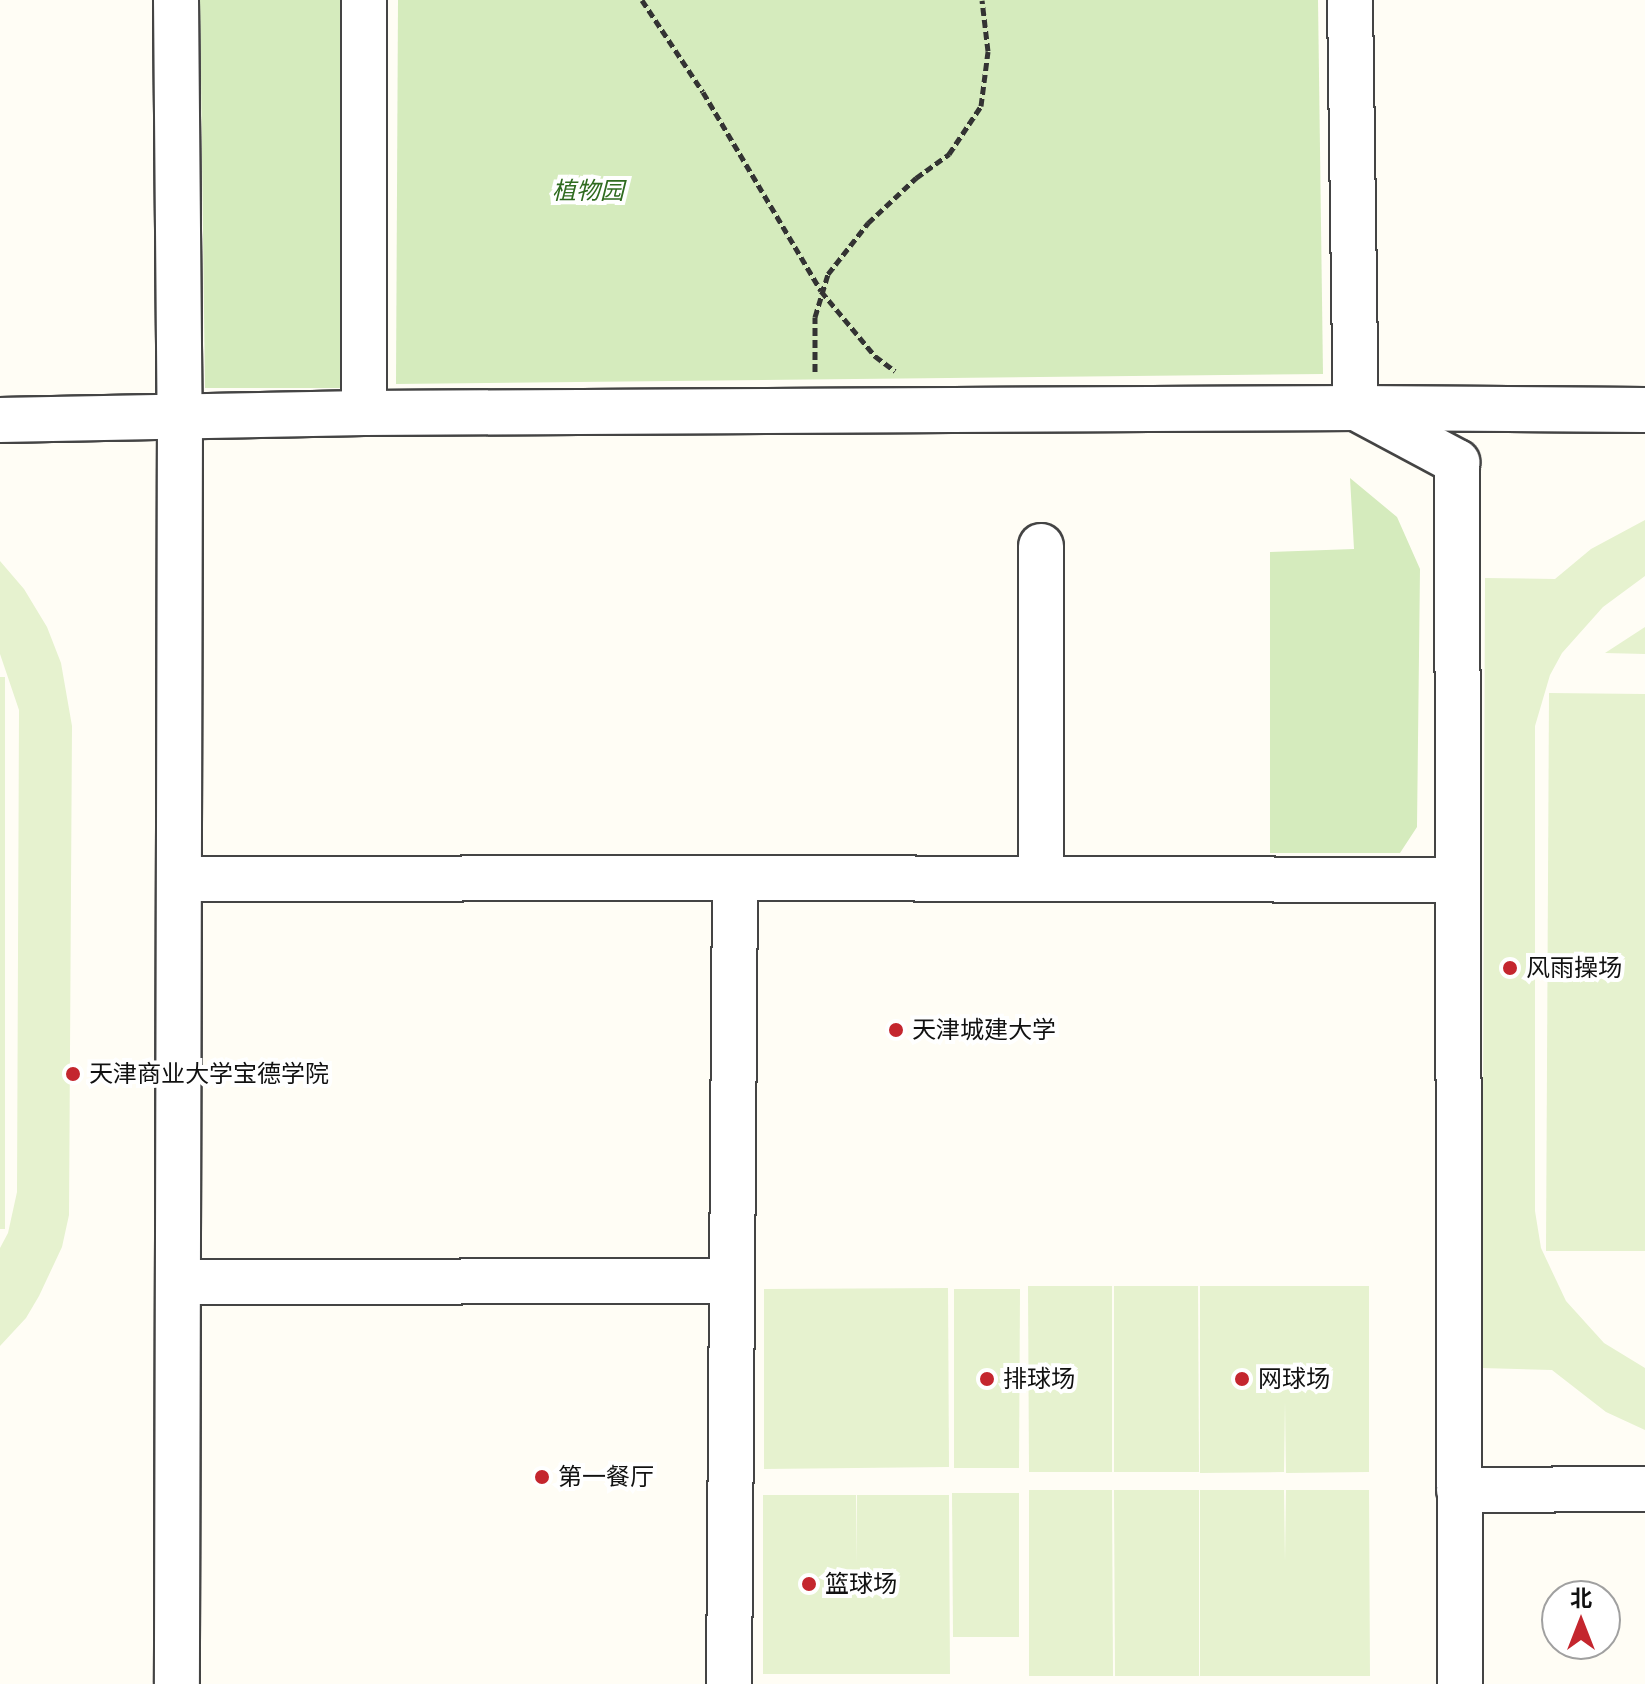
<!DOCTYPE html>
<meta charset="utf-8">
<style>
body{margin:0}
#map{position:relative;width:1645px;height:1684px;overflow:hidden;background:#fffdf5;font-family:"IBM Plex Serif","Noto Sans SC",serif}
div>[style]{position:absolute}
.green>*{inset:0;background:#d5ebbd}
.pitch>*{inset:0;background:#e6f2cf}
.path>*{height:5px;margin-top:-2.5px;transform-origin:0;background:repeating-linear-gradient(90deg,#333 0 8px,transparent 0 12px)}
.roads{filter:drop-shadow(2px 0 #444) drop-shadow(-2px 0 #444) drop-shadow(0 2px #444) drop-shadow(0 -2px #444)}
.minor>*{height:44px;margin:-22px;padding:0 22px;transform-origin:22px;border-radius:22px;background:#fff}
.dots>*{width:22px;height:22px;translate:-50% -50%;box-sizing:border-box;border:4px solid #fff;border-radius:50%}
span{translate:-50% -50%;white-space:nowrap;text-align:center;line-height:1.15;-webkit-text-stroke:8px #fff;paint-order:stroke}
.park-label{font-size:24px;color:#2f6b1f;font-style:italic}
.poi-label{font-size:24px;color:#111}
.left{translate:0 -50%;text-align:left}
.north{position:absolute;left:1541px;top:1580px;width:80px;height:80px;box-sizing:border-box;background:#fff;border:2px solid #a0a0a0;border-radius:50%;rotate:0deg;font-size:22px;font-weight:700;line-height:32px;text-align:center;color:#111}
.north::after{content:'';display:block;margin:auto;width:28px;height:36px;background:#c4262e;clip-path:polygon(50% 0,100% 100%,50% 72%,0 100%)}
</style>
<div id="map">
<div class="green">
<i style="clip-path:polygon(200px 0,340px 0,340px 388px,205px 388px)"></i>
<i style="clip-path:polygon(398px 0,1318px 0,1323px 374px,396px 384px)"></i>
<i style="clip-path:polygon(1350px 478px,1397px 517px,1420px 569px,1417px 827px,1400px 853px,1270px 853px,1270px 552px,1354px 549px)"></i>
</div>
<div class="pitch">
<i style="clip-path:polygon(1645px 520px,1645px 576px,1603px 607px,1562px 653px,1550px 675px,1535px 726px,1535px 1211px,1541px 1248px,1566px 1301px,1604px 1343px,1645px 1368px,1645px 1430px,1606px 1412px,1552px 1370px,1482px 1368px,1485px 578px,1555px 579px,1591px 549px)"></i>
<i style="clip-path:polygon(0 561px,24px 589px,47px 627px,61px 663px,72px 726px,69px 1215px,62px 1247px,39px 1296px,26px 1318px,0 1346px,0 1248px,8px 1233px,17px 1192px,19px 710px,0 654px)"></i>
<i style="clip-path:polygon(1645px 627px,1645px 654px,1605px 653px)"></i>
<i style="clip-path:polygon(0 677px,5px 677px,5px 1229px,0 1229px)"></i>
<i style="clip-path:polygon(1549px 693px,1645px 694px,1645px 1251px,1546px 1251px)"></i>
<i style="clip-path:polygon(1028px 1286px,1112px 1286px,1112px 1472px,1029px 1472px)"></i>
<i style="clip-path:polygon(1114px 1286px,1198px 1286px,1199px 1472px,1114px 1472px)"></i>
<i style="clip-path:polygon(1200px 1286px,1369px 1286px,1369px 1472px,1286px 1473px,1285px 1401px,1284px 1472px,1200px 1473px)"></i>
<i style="clip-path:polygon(948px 1288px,949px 1467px,764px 1469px,764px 1289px)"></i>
<i style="clip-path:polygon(954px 1289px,1020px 1289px,1019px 1468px,954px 1468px)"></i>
<i style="clip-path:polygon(1029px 1490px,1112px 1490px,1113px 1676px,1029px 1676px)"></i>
<i style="clip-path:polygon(1114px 1490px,1199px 1490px,1199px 1676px,1115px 1676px)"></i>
<i style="clip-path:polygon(1200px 1490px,1284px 1490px,1285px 1562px,1286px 1490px,1369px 1490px,1370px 1676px,1200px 1676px)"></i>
<i style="clip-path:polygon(952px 1493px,1019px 1493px,1019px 1637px,953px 1637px)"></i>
<i style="clip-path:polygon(763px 1495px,856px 1495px,856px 1564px,857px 1495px,949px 1495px,950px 1674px,763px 1674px)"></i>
</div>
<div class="path">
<i style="left:642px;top:0;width:110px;rotate:56.5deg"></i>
<i style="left:703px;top:92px;width:231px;rotate:59.3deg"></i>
<i style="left:821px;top:291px;width:85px;rotate:50.3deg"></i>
<i style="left:875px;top:356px;width:25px;rotate:37deg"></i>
<i style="left:815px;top:372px;width:55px;rotate:-90deg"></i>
<i style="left:815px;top:317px;width:45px;rotate:-73.2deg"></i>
<i style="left:828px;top:274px;width:65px;rotate:-51.9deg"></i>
<i style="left:868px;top:223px;width:66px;rotate:-43.2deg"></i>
<i style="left:916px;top:178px;width:41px;rotate:-36deg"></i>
<i style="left:949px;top:154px;width:58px;rotate:-56.3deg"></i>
<i style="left:981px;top:106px;width:55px;rotate:-82.7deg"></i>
<i style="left:988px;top:51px;width:51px;rotate:-96.7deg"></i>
</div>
<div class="roads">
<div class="minor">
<i style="left:176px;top:0;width:418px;rotate:89.5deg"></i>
<i style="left:180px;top:418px;width:1266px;rotate:90.14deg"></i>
<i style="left:364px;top:0;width:413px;rotate:90deg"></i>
<i style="left:1350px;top:0;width:408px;rotate:89.2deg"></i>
<i style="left:1356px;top:408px;width:115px;rotate:28.1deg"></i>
<i style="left:1457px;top:462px;width:1222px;rotate:89.86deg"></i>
<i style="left:0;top:420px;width:364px;rotate:-1.1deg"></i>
<i style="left:364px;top:413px;width:992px;rotate:-0.29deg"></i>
<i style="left:1356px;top:408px;width:289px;rotate:0.4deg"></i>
<i style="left:1041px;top:546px;width:333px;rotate:90deg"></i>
<i style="left:179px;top:879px;width:556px;rotate:-0.1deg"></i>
<i style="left:178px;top:1282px;width:554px;rotate:-0.1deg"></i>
<i style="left:1459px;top:1490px;width:186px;rotate:-0.3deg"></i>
<i style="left:729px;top:1684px;width:806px;rotate:-89.57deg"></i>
<i style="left:735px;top:878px;width:723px;rotate:0.16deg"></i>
</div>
</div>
<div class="dots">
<i style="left:1510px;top:968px;background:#c4262e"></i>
<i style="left:896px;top:1030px;background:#c4262e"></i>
<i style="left:73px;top:1074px;background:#c4262e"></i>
<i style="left:987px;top:1379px;background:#c4262e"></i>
<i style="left:1242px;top:1379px;background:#c4262e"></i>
<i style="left:542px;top:1477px;background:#c4262e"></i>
<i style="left:809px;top:1584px;background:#c4262e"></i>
</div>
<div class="park-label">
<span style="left:588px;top:191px">植物园</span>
</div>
<div class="poi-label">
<span class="left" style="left:1526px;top:968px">风雨操场</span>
<span class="left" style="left:912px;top:1030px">天津城建大学</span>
<span class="left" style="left:89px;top:1074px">天津商业大学宝德学院</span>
<span class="left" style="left:1003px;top:1379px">排球场</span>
<span class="left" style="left:1258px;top:1379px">网球场</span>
<span class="left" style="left:558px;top:1477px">第一餐厅</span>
<span class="left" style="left:825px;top:1584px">篮球场</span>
</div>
<div class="north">北</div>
</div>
